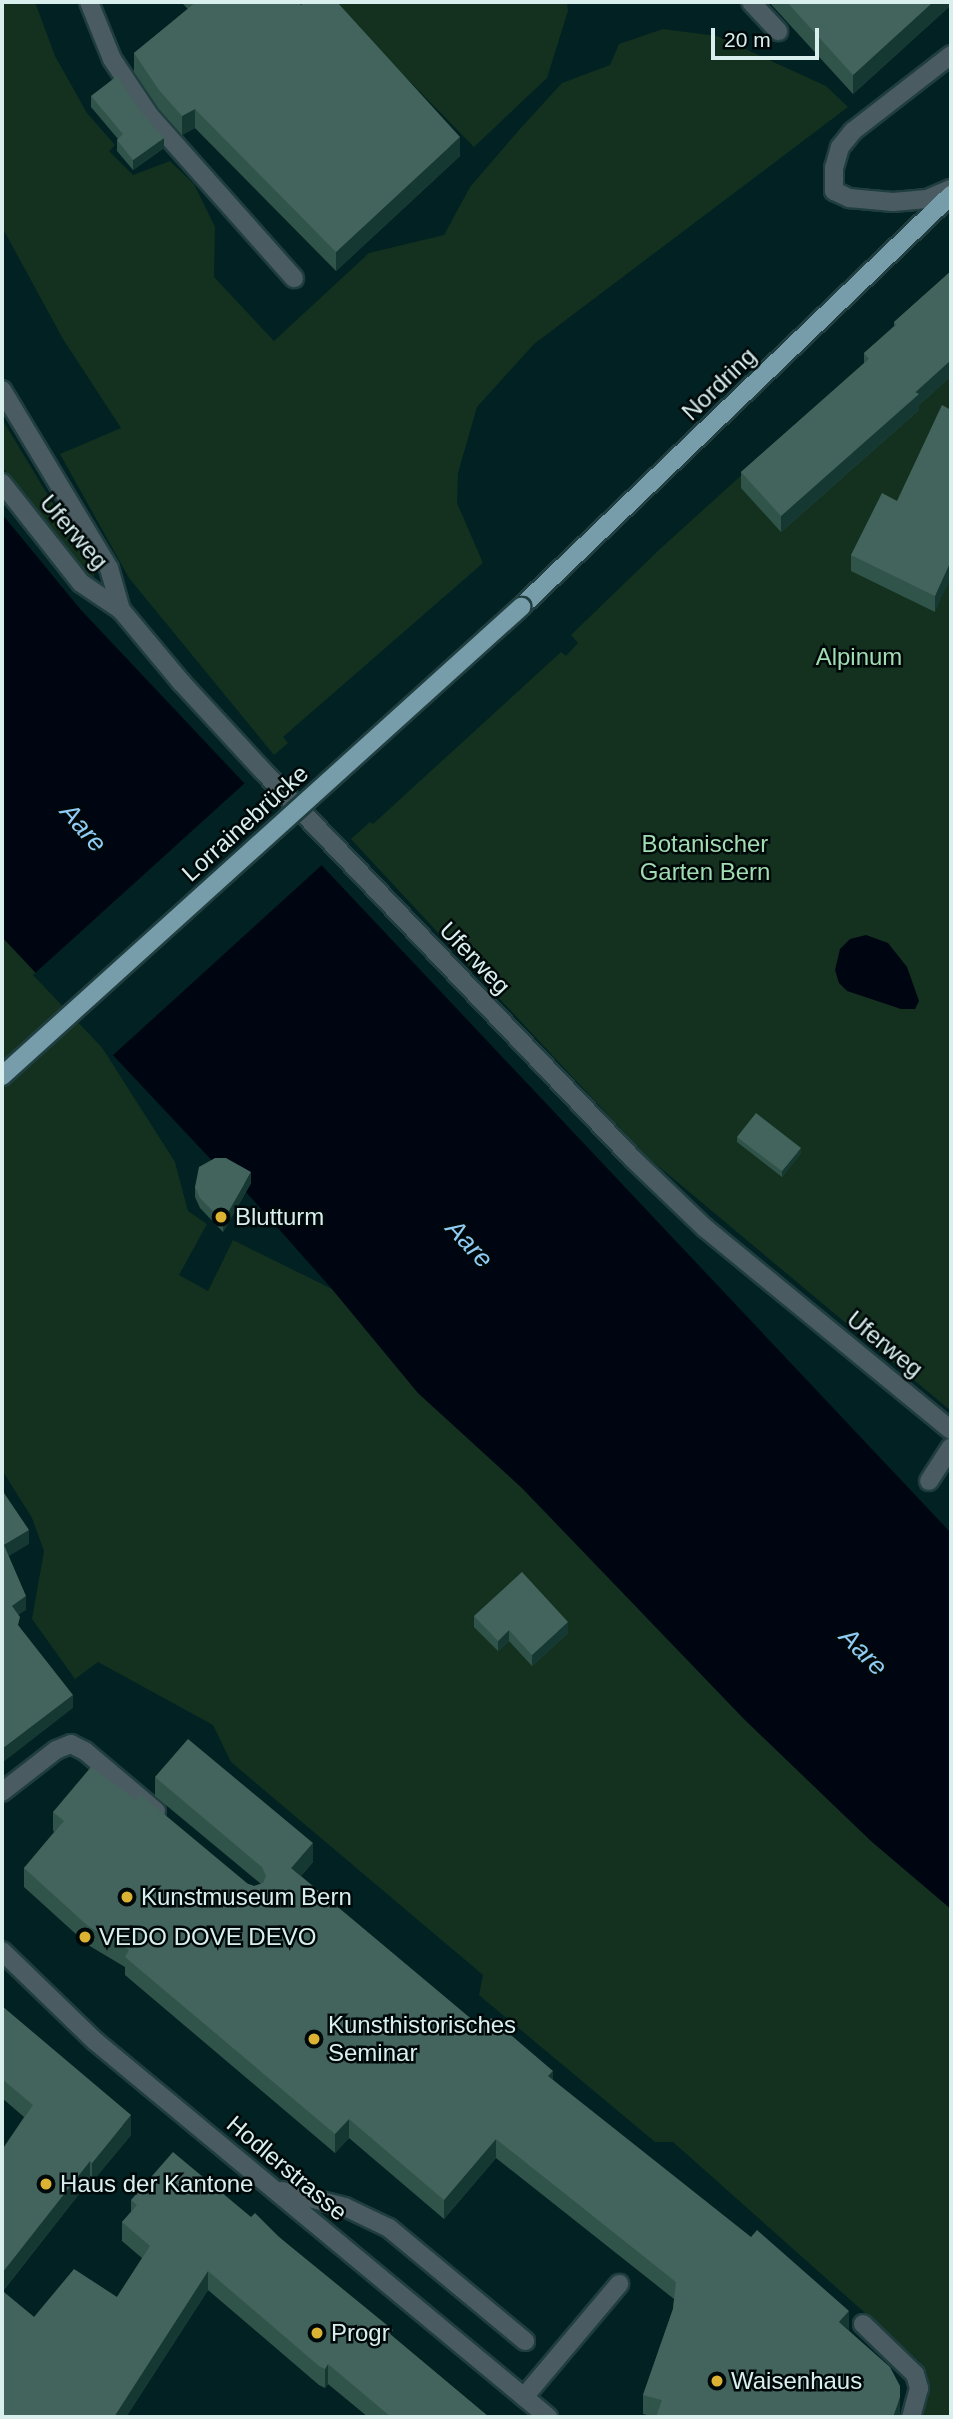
<!DOCTYPE html>
<meta charset="utf-8">
<style>
body{margin:0}
#map{position:relative;width:953px;height:2419px;overflow:hidden;background:#022122;font-family:Arial,sans-serif}
div>[style]{position:absolute}
.green>*{inset:0;background:#13311e}
.water>*{inset:0;background:#000512}
.pier>*{inset:0;background:#022122}
.roads{filter:drop-shadow(2px 0 #203e3f) drop-shadow(-2px 0 #203e3f) drop-shadow(0 2px #203e3f) drop-shadow(0 -2px #203e3f)}
.minor>*{height:18px;margin:-9px;padding:0 9px;transform-origin:9px;border-radius:9px;background:#4a5c62}
.major>*{height:18px;margin:-9px;padding:0 9px;transform-origin:9px;border-radius:9px;background:#769da9}
.bridges{filter:drop-shadow(2px 0 #203e3f) drop-shadow(-2px 0 #203e3f) drop-shadow(0 2px #203e3f) drop-shadow(0 -2px #203e3f)}
.major-bridge>*{height:18px;margin:-9px;padding:0 9px;transform-origin:9px;border-radius:9px;background:#769da9}
.wall>*{inset:0;background:#31544a}
.shaded-wall>*{inset:0;background:#163833}
.building>*{inset:0;background:#43645c}
.dots>*{width:19px;height:19px;translate:-50% -50%;box-sizing:border-box;border:4px solid #000909;border-radius:50%}
span{translate:-50% -50%;white-space:nowrap;text-align:center;line-height:1.15;-webkit-text-stroke:5px #000909;paint-order:stroke}
.street-label{font-size:24px;color:#d9efee}
.park-label{font-size:24px;color:#a1dcb2}
.poi-label{font-size:24px;color:#d9efee}
.left{translate:0 -50%;text-align:left}
.water-label{font-size:26px;color:#90cbf4;font-style:italic}
.frame{position:absolute;inset:0;border:4px solid #d9efee;pointer-events:none}
.scale{position:absolute;left:711px;top:28px;width:108px;height:32px;box-sizing:border-box;border:4px solid #d9efee;border-top:0;padding-left:9px;font-size:21px;line-height:24px;white-space:nowrap;color:#d9efee;-webkit-text-stroke:5px #000909;paint-order:stroke}
</style>
<div id="map">
<div class="green">
<i style="clip-path:polygon(2px 2px,35px 2px,55px 56px,87px 113px,115px 145px,109px 151px,133px 175px,170px 161px,194px 184px,215px 227px,214px 277px,274px 341px,369px 253px,444px 235px,470px 187px,519px 130px,562px 83px,610px 65px,619px 44px,663px 29px,717px 36px,826px 86px,848px 107px,534px 344px,477px 407px,458px 473px,457px 503px,483px 563px,283px 737px,288px 743px,274px 755px,129px 578px,60px 454px,121px 428px,63px 339px,2px 227px)"></i>
<i style="clip-path:polygon(332px 2px,567px 2px,568px 11px,547px 78px,474px 147px)"></i>
<i style="clip-path:polygon(951px 285px,951px 1411px,645px 1155px,351px 839px,370px 822px,373px 824px,561px 652px,566px 656px,578px 643px,571px 635px,660px 549px)"></i>
<i style="clip-path:polygon(2px 419px,95px 573px,93px 579px,88px 577px,2px 467px)"></i>
<i style="clip-path:polygon(2px 937px,89px 1027px,175px 1162px,188px 1211px,207px 1224px,179px 1275px,208px 1291px,233px 1240px,332px 1289px,418px 1393px,522px 1488px,745px 1720px,871px 1841px,951px 1909px,951px 2417px,923px 2417px,929px 2389px,927px 2374px,919px 2361px,673px 2142px,655px 2142px,479px 1995px,483px 1975px,231px 1762px,213px 1725px,98px 1662px,75px 1679px,32px 1619px,44px 1551px,32px 1518px,2px 1470px)"></i>
</div>
<div class="water">
<i style="clip-path:polygon(2px 514px,81px 610px,951px 1533px,951px 1909px,871px 1841px,745px 1720px,522px 1488px,418px 1393px,332px 1289px,246px 1192px,251px 1183px,219px 1168px,2px 937px)"></i>
<i style="clip-path:polygon(866px 935px,888px 943px,907px 967px,919px 1001px,915px 1009px,901px 1009px,847px 991px,839px 983px,835px 970px,840px 949px,850px 939px)"></i>
</div>
<div class="pier">
<i style="clip-path:polygon(246px 782px,323px 864px,111px 1057px,33px 975px)"></i>
</div>
<div class="roads">
<div class="minor">
<i style="left:89px;top:2px;width:61px;rotate:68deg"></i>
<i style="left:112px;top:59px;width:69px;rotate:56.3deg"></i>
<i style="left:150px;top:116px;width:217px;rotate:48.4deg"></i>
<i style="left:751px;top:2px;width:40px;rotate:47deg"></i>
<i style="left:951px;top:55px;width:124px;rotate:142.2deg"></i>
<i style="left:853px;top:131px;width:21px;rotate:129deg"></i>
<i style="left:840px;top:147px;width:22px;rotate:106deg"></i>
<i style="left:834px;top:168px;width:23px;rotate:90deg"></i>
<i style="left:834px;top:191px;width:17px;rotate:25deg"></i>
<i style="left:849px;top:198px;width:44px;rotate:5.2deg"></i>
<i style="left:893px;top:202px;width:34px;rotate:-5deg"></i>
<i style="left:927px;top:199px;width:26px;rotate:-23deg"></i>
<i style="left:2px;top:390px;width:208px;rotate:59deg"></i>
<i style="left:109px;top:568px;width:44px;rotate:74.1deg"></i>
<i style="left:2px;top:483px;width:127px;rotate:51.7deg"></i>
<i style="left:81px;top:583px;width:48px;rotate:34deg"></i>
<i style="left:121px;top:610px;width:94px;rotate:50.2deg"></i>
<i style="left:181px;top:682px;width:122px;rotate:47.3deg"></i>
<i style="left:264px;top:772px;width:535px;rotate:46.36deg"></i>
<i style="left:633px;top:1159px;width:100px;rotate:43.8deg"></i>
<i style="left:705px;top:1228px;width:318px;rotate:39.4deg"></i>
<i style="left:929px;top:1481px;width:40px;rotate:-57.1deg"></i>
<i style="left:2px;top:1792px;width:68px;rotate:-37.9deg"></i>
<i style="left:56px;top:1750px;width:16px;rotate:-22deg"></i>
<i style="left:71px;top:1744px;width:16px;rotate:27deg"></i>
<i style="left:85px;top:1751px;width:93px;rotate:40.2deg"></i>
<i style="left:2px;top:1951px;width:129px;rotate:44.1deg"></i>
<i style="left:95px;top:2041px;width:589px;rotate:39.69deg"></i>
<i style="left:282px;top:2191px;width:65px;rotate:14.3deg"></i>
<i style="left:345px;top:2207px;width:49px;rotate:25.5deg"></i>
<i style="left:389px;top:2228px;width:177px;rotate:39.7deg"></i>
<i style="left:863px;top:2324px;width:72px;rotate:43.9deg"></i>
<i style="left:915px;top:2374px;width:15px;rotate:74deg"></i>
<i style="left:919px;top:2388px;width:30px;rotate:105deg"></i>
<i style="left:524px;top:2397px;width:148px;rotate:-49.9deg"></i>
</div>
<div class="major">
<i style="left:521px;top:607px;width:596px;rotate:-43.78deg"></i>
</div>
</div>
<div class="bridges">
<div class="major-bridge">
<i style="left:2px;top:1076px;width:700px;rotate:-42.1deg"></i>
</div>
</div>
<div class="wall">
<i style="clip-path:polygon(181px 2px,298px 2px,460px 156px,336px 271px,195px 128px,182px 135px,159px 109px,134px 72px,134px 53px,188px 9px)"></i>
<i style="clip-path:polygon(769px 2px,951px 2px,951px 5px,853px 94px)"></i>
<i style="clip-path:polygon(91px 96px,164px 148px,133px 170px,117px 151px,117px 140px,118px 139px,91px 107px)"></i>
<i style="clip-path:polygon(951px 271px,951px 376px,919px 405px,919px 410px,781px 532px,741px 488px,741px 472px,864px 363px,864px 353px,894px 326px,894px 322px)"></i>
<i style="clip-path:polygon(951px 410px,935px 612px,851px 571px,851px 555px,897px 501px)"></i>
<i style="clip-path:polygon(737px 1137px,801px 1153px,782px 1177px,737px 1142px)"></i>
<i style="clip-path:polygon(251px 1183px,223px 1232px,200px 1208px,195px 1197px,195px 1187px)"></i>
<i style="clip-path:polygon(474px 1616px,568px 1633px,532px 1666px,509px 1641px,498px 1651px,474px 1627px)"></i>
<i style="clip-path:polygon(155px 1777px,313px 1862px,301px 1876px,482px 2028px,553px 2080px,848px 2330px,900px 2386px,899px 2417px,655px 2417px,643px 2414px,643px 2395px,673px 2309px,674px 2299px,496px 2158px,444px 2219px,349px 2138px,335px 2153px,125px 1975px,125px 1967px,88px 1945px,24px 1887px,24px 1868px,54px 1832px,53px 1830px,53px 1812px,254px 1886px,261px 1884px,155px 1796px)"></i>
<i style="clip-path:polygon(2px 2006px,131px 2135px,92px 2182px,90px 2180px,3px 2291px,34px 2317px,117px 2297px,142px 2258px,122px 2241px,122px 2222px,131px 2212px,131px 2200px,251px 2217px,279px 2237px,393px 2337px,489px 2417px,368px 2417px,328px 2384px,325px 2388px,319px 2385px,208px 2290px,126px 2417px,2px 2417px,2px 2150px,24px 2117px,2px 2098px)"></i>
</div>
<div class="shaded-wall">
<i style="clip-path:polygon(933px 2px,951px 2px,951px 5px,853px 94px,853px 75px)"></i>
<i style="clip-path:polygon(195px 109px,195px 128px,182px 135px,182px 116px)"></i>
<i style="clip-path:polygon(460px 137px,460px 156px,336px 271px,336px 252px)"></i>
<i style="clip-path:polygon(164px 138px,164px 148px,133px 170px,133px 160px)"></i>
<i style="clip-path:polygon(951px 360px,951px 376px,919px 405px,919px 410px,781px 532px,781px 516px)"></i>
<i style="clip-path:polygon(951px 561px,951px 577px,935px 612px,935px 596px)"></i>
<i style="clip-path:polygon(801px 1148px,801px 1153px,782px 1177px,782px 1171px)"></i>
<i style="clip-path:polygon(251px 1172px,251px 1183px,223px 1232px,223px 1221px)"></i>
<i style="clip-path:polygon(29px 1530px,29px 1544px,4px 1559px,4px 1545px)"></i>
<i style="clip-path:polygon(26px 1596px,26px 1610px,12px 1619px,12px 1606px)"></i>
<i style="clip-path:polygon(568px 1622px,568px 1633px,532px 1666px,532px 1655px)"></i>
<i style="clip-path:polygon(509px 1630px,509px 1641px,498px 1651px,498px 1641px)"></i>
<i style="clip-path:polygon(73px 1695px,73px 1708px,2px 1763px,2px 1749px)"></i>
<i style="clip-path:polygon(313px 1843px,313px 1862px,291px 1887px,291px 1868px)"></i>
<i style="clip-path:polygon(553px 2071px,553px 2090px,548px 2076px)"></i>
<i style="clip-path:polygon(131px 2115px,131px 2135px,92px 2182px,92px 2163px)"></i>
<i style="clip-path:polygon(349px 2119px,349px 2138px,335px 2153px,335px 2134px)"></i>
<i style="clip-path:polygon(496px 2139px,496px 2158px,444px 2219px,444px 2200px)"></i>
<i style="clip-path:polygon(90px 2161px,90px 2180px,2px 2292px,2px 2273px)"></i>
<i style="clip-path:polygon(208px 2271px,208px 2290px,126px 2417px,114px 2417px)"></i>
<i style="clip-path:polygon(849px 2311px,849px 2330px,839px 2322px)"></i>
<i style="clip-path:polygon(328px 2364px,328px 2384px,325px 2388px,325px 2369px)"></i>
<i style="clip-path:polygon(900px 2397px,900px 2415px,899px 2417px,893px 2417px)"></i>
</div>
<div class="building">
<i style="clip-path:polygon(196px 2px,298px 2px,301px 5px,304px 2px,337px 2px,460px 137px,336px 252px,195px 109px,182px 116px,159px 90px,134px 53px)"></i>
<i style="clip-path:polygon(787px 2px,933px 2px,853px 75px)"></i>
<i style="clip-path:polygon(117px 76px,141px 112px,164px 138px,133px 160px,117px 140px,123px 134px,91px 96px)"></i>
<i style="clip-path:polygon(951px 271px,951px 360px,915px 392px,919px 394px,781px 516px,741px 472px,869px 359px,864px 353px,896px 325px,894px 322px)"></i>
<i style="clip-path:polygon(942px 405px,951px 410px,951px 561px,935px 596px,851px 555px,882px 493px,897px 501px)"></i>
<i style="clip-path:polygon(756px 1113px,801px 1148px,782px 1171px,737px 1137px)"></i>
<i style="clip-path:polygon(215px 1158px,226px 1158px,251px 1172px,223px 1221px,200px 1198px,195px 1187px,199px 1167px)"></i>
<i style="clip-path:polygon(2px 1490px,29px 1530px,4px 1545px,26px 1596px,12px 1606px,20px 1617px,18px 1625px,73px 1695px,2px 1749px)"></i>
<i style="clip-path:polygon(522px 1572px,568px 1622px,532px 1655px,509px 1630px,498px 1641px,474px 1616px)"></i>
<i style="clip-path:polygon(188px 1739px,313px 1843px,291px 1868px,482px 2028px,491px 2018px,553px 2071px,548px 2076px,751px 2237px,757px 2230px,849px 2311px,839px 2322px,890px 2367px,900px 2386px,900px 2397px,893px 2417px,656px 2417px,662px 2400px,643px 2395px,673px 2309px,676px 2282px,496px 2139px,444px 2200px,349px 2119px,335px 2134px,125px 1957px,129px 1950px,88px 1926px,24px 1868px,64px 1821px,53px 1812px,91px 1767px,136px 1800px,140px 1794px,248px 1884px,254px 1886px,263px 1883px,266px 1876px,262px 1867px,155px 1777px)"></i>
<i style="clip-path:polygon(2px 2006px,131px 2115px,92px 2163px,90px 2161px,2px 2273px,2px 2150px,33px 2105px,2px 2079px)"></i>
<i style="clip-path:polygon(173px 2152px,251px 2217px,255px 2213px,279px 2237px,393px 2330px,390px 2334px,489px 2417px,391px 2417px,328px 2364px,325px 2369px,319px 2366px,208px 2271px,114px 2417px,2px 2417px,2px 2291px,34px 2317px,74px 2269px,117px 2297px,150px 2246px,122px 2222px,137px 2205px,131px 2200px)"></i>
</div>
<div class="dots">
<i style="left:221px;top:1217px;background:#dcb233"></i>
<i style="left:127px;top:1897px;background:#dcb233"></i>
<i style="left:85px;top:1937px;background:#dcb233"></i>
<i style="left:314px;top:2039px;background:#dcb233"></i>
<i style="left:46px;top:2184px;background:#dcb233"></i>
<i style="left:317px;top:2333px;background:#dcb233"></i>
<i style="left:717px;top:2381px;background:#dcb233"></i>
</div>
<div class="street-label">
<span style="left:719px;top:384px;rotate:-44deg">Nordring</span>
<span style="left:74px;top:532px;rotate:49deg">Uferweg</span>
<span style="left:245px;top:823px;rotate:-42deg">Lorrainebrücke</span>
<span style="left:475px;top:958px;rotate:46deg">Uferweg</span>
<span style="left:885px;top:1344px;rotate:39deg">Uferweg</span>
<span style="left:287px;top:2168px;rotate:40deg">Hodlerstrasse</span>
</div>
<div class="park-label">
<span style="left:859px;top:657px">Alpinum</span>
<span style="left:705px;top:858px">Botanischer<br>Garten Bern</span>
</div>
<div class="poi-label">
<span class="left" style="left:235px;top:1217px">Blutturm</span>
<span class="left" style="left:141px;top:1897px">Kunstmuseum Bern</span>
<span class="left" style="left:99px;top:1937px">VEDO DOVE DEVO</span>
<span class="left" style="left:328px;top:2039px">Kunsthistorisches<br>Seminar</span>
<span class="left" style="left:60px;top:2184px">Haus der Kantone</span>
<span class="left" style="left:331px;top:2333px">Progr</span>
<span class="left" style="left:731px;top:2381px">Waisenhaus</span>
</div>
<div class="water-label">
<span style="left:83px;top:828px;rotate:49deg">Aare</span>
<span style="left:469px;top:1244px;rotate:47deg">Aare</span>
<span style="left:863px;top:1652px;rotate:45deg">Aare</span>
</div>
<div class="frame"></div>
<div class="scale">20 m</div>
</div>
